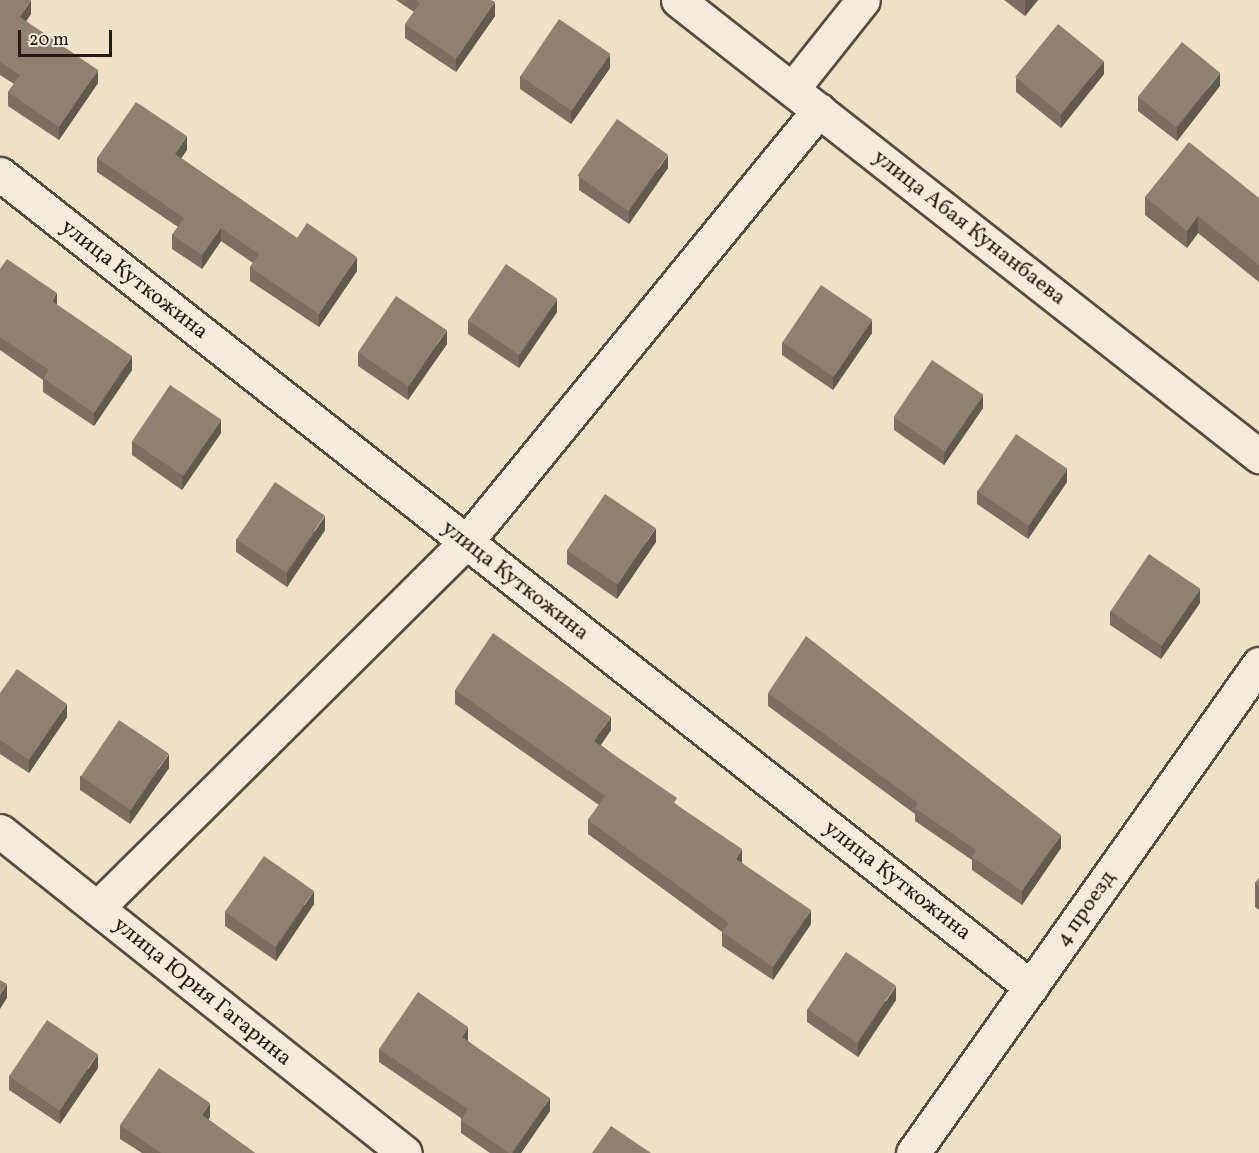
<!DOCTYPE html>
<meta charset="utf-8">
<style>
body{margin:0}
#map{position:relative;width:1259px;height:1153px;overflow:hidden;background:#efe0c8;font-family:Vollkorn,serif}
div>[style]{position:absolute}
.roads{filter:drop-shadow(2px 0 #574c3e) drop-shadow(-2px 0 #574c3e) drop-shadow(0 2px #574c3e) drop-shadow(0 -2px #574c3e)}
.minor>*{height:33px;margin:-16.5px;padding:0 16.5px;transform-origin:16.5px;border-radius:16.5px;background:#f5ebdb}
.wall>*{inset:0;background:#7a6f60}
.shaded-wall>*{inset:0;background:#635a4e}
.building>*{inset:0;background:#8e8170;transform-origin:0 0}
span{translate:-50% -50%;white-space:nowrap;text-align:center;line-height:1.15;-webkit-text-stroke:6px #f5ebdb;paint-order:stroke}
.street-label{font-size:22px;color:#241a10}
.scale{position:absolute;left:18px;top:30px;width:94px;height:27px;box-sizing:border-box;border:3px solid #241a10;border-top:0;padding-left:8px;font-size:18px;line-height:21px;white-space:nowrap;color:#241a10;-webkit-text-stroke:4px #f5ebdb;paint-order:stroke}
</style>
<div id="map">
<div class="roads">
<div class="minor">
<div style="left:678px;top:0;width:739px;rotate:38.13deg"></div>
<div style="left:793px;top:88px;width:112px;rotate:-51.5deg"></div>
<div style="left:0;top:174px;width:1313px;rotate:38.26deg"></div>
<div style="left:0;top:831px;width:517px;rotate:38.49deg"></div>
<div style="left:97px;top:908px;width:520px;rotate:-44.77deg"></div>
<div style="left:466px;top:542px;width:558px;rotate:-50.75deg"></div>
<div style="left:913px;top:1153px;width:599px;rotate:-54.72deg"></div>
</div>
</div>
<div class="wall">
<div style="clip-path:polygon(0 0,31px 14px,26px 21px,98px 83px,59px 140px,8px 106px,8px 92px,14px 84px,0 75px)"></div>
<div style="clip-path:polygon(396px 0,491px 0,495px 16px,456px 72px,405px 38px,405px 24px,414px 12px)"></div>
<div style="clip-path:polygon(1004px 0,1038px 0,1025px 16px)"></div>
<div style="clip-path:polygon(610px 68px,571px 124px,520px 89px,520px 76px)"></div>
<div style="clip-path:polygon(1104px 74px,1061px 128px,1016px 92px,1016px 78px)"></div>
<div style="clip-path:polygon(1220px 86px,1177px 141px,1138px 111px,1138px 97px)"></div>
<div style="clip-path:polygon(187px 150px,181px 158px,297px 238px,357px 271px,319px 327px,250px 281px,250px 267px,253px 263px,221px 241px,202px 269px,172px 249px,172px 235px,178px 227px,97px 172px,97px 158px)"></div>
<div style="clip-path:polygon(668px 168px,629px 224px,579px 190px,579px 176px)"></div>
<div style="clip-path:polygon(1145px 197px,1259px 198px,1259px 282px,1198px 233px,1187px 248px,1145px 215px)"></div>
<div style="clip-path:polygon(0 269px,57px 305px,132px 370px,94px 426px,43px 392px,43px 380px,0 350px)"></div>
<div style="clip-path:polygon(557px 312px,519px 368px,468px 334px,468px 320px)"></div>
<div style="clip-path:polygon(872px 333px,833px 390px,782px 355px,782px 342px)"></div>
<div style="clip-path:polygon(447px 344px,408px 400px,358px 366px,358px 352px)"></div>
<div style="clip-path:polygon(983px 408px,944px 465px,894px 430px,894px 417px)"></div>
<div style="clip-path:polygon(221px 433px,182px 490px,132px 455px,132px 441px)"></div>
<div style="clip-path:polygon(1067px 482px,1028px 539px,977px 504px,977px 491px)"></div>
<div style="clip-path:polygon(325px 530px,287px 587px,236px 552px,236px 539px)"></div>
<div style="clip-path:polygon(656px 542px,617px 599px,567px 564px,567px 550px)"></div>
<div style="clip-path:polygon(1200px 603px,1161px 659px,1110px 625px,1110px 611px)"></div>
<div style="clip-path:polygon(455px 690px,611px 730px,601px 745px,677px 805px,811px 924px,773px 980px,722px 946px,722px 932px,588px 834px,588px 820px,599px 805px,455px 704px)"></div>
<div style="clip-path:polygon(0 693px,67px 717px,29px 773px,0 754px)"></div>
<div style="clip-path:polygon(768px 693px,1061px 848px,1022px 905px,972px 870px,972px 860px,915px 821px,915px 814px,768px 706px)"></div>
<div style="clip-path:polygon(169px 768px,130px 824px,80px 790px,80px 776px)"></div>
<div style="clip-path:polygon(1259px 878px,1259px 910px,1255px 907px,1255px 883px)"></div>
<div style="clip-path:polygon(314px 904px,276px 961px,225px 926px,225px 912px)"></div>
<div style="clip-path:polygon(896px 1000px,858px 1057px,807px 1022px,807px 1009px)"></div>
<div style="clip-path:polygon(468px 1041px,550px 1111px,521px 1153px,490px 1153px,461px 1133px,461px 1118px,379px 1062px,379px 1049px)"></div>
<div style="clip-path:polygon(98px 1068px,60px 1124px,9px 1090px,9px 1076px)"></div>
<div style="clip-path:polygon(210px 1117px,208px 1119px,255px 1153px,142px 1153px,120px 1139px,120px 1125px)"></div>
</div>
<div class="shaded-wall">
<div style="clip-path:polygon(31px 0,31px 14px,20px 30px,20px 17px)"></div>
<div style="clip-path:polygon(1025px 0,1038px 0,1025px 16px)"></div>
<div style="clip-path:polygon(495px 2px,495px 16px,456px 72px,456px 59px)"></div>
<div style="clip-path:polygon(610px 54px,610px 68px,571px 124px,571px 110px)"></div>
<div style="clip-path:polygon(1104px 61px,1104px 74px,1061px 128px,1061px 114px)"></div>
<div style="clip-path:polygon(98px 70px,98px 83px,59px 140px,59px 127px)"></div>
<div style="clip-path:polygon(1220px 73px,1220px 86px,1177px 141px,1177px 128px)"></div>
<div style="clip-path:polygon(187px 136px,187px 150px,175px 167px,175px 154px)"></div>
<div style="clip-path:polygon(668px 155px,668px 168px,629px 224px,629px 211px)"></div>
<div style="clip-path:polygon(1198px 216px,1198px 233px,1187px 248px,1187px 231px)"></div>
<div style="clip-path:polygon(221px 228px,221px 241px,202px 269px,202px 255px)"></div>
<div style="clip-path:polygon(357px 257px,357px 271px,319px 327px,319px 314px)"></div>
<div style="clip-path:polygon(57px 293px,57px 307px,52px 301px)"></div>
<div style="clip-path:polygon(557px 299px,557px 312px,519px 368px,519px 355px)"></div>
<div style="clip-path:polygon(872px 320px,872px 333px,833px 390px,833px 377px)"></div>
<div style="clip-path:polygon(447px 330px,447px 344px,408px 400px,408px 387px)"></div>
<div style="clip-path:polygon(132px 356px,132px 370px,94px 426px,94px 413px)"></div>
<div style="clip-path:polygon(983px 395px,983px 408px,944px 465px,944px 452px)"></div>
<div style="clip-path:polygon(221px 420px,221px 433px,182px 490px,182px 476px)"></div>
<div style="clip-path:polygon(1067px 469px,1067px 482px,1028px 539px,1028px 525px)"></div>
<div style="clip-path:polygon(325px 516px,325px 530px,287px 587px,287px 573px)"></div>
<div style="clip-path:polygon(656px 528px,656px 542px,617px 599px,617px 585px)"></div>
<div style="clip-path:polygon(1200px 589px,1200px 603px,1161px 659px,1161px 646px)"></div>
<div style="clip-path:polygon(67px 704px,67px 717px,29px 773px,29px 760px)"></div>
<div style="clip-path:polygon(611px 717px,611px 730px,594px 754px,594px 741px)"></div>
<div style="clip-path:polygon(169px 754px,169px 768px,130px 824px,130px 811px)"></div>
<div style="clip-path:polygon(1061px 835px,1061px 848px,1022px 905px,1022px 891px)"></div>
<div style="clip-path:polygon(742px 849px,742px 863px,736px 859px)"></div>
<div style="clip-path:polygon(314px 891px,314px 904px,276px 961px,276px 948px)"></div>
<div style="clip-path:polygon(811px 910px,811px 924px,773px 980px,773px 967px)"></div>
<div style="clip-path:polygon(7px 984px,7px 998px,0 1009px,0 995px)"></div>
<div style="clip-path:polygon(896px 986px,896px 1000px,858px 1057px,858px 1043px)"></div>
<div style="clip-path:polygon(468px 1027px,468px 1041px,462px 1051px,462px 1037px)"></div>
<div style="clip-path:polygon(98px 1054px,98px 1068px,60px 1124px,60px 1111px)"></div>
<div style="clip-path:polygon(550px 1098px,550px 1111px,521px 1153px,512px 1153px)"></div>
<div style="clip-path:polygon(210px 1103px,210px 1117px,202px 1128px,202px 1115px)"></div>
</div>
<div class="building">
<div style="clip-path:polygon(0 0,31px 0,20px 17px,98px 70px,59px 127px,8px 92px,20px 75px,0 62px)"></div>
<div style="clip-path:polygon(416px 0,491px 0,495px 2px,456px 59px,405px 24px,420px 3px)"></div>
<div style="left:559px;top:19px;width:62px;height:69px;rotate:34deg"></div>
<div style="left:1058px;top:24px;width:59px;height:68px;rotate:39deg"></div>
<div style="left:1182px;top:42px;width:49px;height:70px;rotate:39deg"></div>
<div style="clip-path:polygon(136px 102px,187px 136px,175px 154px,297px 238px,307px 223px,357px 257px,319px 314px,250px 267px,259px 254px,221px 228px,202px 255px,172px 235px,184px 218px,97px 158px)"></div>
<div style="left:617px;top:119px;width:62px;height:69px;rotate:35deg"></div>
<div style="clip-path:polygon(1189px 142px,1259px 198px,1259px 265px,1198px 216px,1187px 231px,1145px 197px)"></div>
<div style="clip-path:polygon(7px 259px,57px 293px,52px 301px,132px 356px,94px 413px,43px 378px,49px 370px,0 337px,0 269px)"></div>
<div style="left:506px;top:264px;width:62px;height:68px;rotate:34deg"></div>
<div style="left:821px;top:285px;width:62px;height:69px;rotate:34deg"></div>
<div style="left:396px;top:296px;width:61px;height:68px;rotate:34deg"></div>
<div style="left:932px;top:360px;width:62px;height:69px;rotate:34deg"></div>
<div style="left:170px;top:385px;width:62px;height:68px;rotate:34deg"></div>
<div style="left:1016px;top:434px;width:62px;height:69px;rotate:34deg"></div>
<div style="left:275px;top:482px;width:60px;height:69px;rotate:34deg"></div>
<div style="left:605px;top:494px;width:61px;height:68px;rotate:34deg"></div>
<div style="left:1149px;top:554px;width:62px;height:69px;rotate:34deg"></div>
<div style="clip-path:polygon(493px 633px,611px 717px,594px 741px,677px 798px,674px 803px,742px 849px,736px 859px,811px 910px,773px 967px,722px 932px,729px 923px,588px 820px,605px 796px,455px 690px)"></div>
<div style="clip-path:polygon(806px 636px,1061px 835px,1022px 891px,972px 857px,976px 850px,915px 808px,918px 803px,768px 693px)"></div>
<div style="clip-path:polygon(17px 669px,67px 704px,29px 760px,0 740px,0 693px)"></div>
<div style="left:119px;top:720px;width:60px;height:68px;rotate:34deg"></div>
<div style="left:264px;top:856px;width:61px;height:68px;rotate:35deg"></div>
<div style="clip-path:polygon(1259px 878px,1259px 886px,1255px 883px)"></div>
<div style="left:846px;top:952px;width:60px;height:69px;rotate:34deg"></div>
<div style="clip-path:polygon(0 980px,7px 984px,0 995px)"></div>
<div style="clip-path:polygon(418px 992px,468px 1027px,462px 1037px,550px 1098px,512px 1153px,509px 1153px,461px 1120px,468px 1109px,379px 1049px)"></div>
<div style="left:47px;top:1020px;width:61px;height:68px;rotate:34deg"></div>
<div style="clip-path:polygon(159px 1068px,210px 1103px,202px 1115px,255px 1153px,161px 1153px,120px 1125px)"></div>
<div style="clip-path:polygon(611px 1126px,651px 1153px,592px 1153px)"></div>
</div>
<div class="street-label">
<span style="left:969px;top:228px;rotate:38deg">улица Абая Кунанбаева</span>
<span style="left:134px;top:280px;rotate:38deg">улица Куткожина</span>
<span style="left:515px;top:581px;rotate:38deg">улица Куткожина</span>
<span style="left:897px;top:881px;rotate:38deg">улица Куткожина</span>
<span style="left:1086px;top:909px;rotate:-55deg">4 проезд</span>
<span style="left:202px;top:992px;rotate:39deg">улица Юрия Гагарина</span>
</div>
<div class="scale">20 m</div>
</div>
